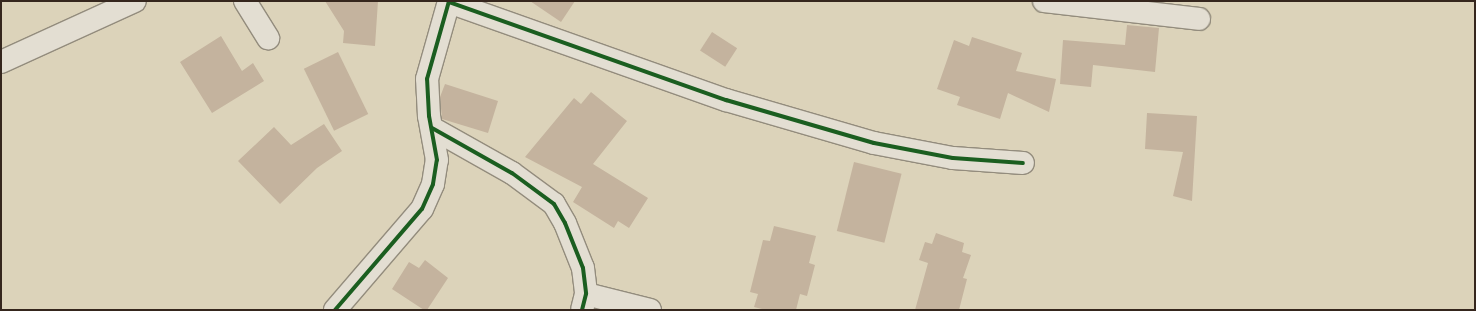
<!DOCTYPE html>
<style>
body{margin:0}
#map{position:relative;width:1476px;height:311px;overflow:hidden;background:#dcd3ba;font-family:Alegreya,serif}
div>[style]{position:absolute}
.building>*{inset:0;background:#c4b39e;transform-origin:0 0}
.roads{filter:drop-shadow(1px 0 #938c7d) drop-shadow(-1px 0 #938c7d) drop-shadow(0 1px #938c7d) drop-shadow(0 -1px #938c7d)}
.minor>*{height:22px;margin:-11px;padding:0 11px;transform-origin:11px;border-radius:11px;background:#e3ded2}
.cycleway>*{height:4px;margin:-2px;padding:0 2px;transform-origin:2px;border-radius:2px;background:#1b5e20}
span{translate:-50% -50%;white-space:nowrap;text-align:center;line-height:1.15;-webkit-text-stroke:3px #f2e7c8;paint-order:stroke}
.frame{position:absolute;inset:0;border:2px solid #35261d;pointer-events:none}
</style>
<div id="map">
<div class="building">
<div style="clip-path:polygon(325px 1px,378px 1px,375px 46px,343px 43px,344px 31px)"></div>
<div style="clip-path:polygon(530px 1px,575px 1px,561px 22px)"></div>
<div style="clip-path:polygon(1127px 25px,1159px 28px,1155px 72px,1093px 65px,1091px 87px,1060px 84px,1063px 40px,1125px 45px)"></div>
<div style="left:712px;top:32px;width:30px;height:22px;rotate:33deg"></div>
<div style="clip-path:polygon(221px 36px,242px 71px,253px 63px,264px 81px,212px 113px,180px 62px)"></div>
<div style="clip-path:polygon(972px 37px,1022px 53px,1016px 71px,1056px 79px,1049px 112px,1008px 93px,1000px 119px,957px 105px,960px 97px,937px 89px,954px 40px,969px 46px)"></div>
<div style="left:338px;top:52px;width:69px;height:38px;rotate:64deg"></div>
<div style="clip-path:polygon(445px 84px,498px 101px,488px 133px,442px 119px,440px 97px)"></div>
<div style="clip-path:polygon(591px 92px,627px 121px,593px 164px,648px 198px,629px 228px,618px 221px,614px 228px,573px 202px,582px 187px,525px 157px,574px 98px,581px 104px)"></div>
<div style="clip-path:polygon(1147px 113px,1197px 116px,1192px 201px,1173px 196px,1183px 152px,1145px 149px)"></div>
<div style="clip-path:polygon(324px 124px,342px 151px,317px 168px,280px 204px,238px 161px,274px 127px,291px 145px)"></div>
<div style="left:854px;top:162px;width:49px;height:71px;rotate:14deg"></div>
<div style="clip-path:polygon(774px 226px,816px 236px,809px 263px,815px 265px,807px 296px,800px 294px,796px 310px,766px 310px,754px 307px,758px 294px,750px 292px,763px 240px,770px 241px)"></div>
<div style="clip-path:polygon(936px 233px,964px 243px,962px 252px,971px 255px,963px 278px,967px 279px,959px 310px,915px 310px,928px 263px,919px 260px,925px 242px,932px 244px)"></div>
<div style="clip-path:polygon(425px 260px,448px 278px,427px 310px,424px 310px,392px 289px,409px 262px,419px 268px)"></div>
</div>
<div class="roads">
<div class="minor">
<div style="left:245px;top:1px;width:44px;rotate:58.1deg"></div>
<div style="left:1044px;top:1px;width:156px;rotate:6.6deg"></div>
<div style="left:449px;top:2px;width:294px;rotate:19.5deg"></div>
<div style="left:726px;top:100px;width:154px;rotate:16.2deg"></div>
<div style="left:874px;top:143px;width:80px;rotate:10.8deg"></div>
<div style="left:953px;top:158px;width:70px;rotate:4.1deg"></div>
<div style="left:1px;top:62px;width:147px;rotate:-24.5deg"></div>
<div style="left:432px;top:128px;width:92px;rotate:29.4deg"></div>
<div style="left:512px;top:173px;width:52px;rotate:36.4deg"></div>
<div style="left:554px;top:204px;width:22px;rotate:60deg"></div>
<div style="left:565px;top:223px;width:48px;rotate:68.2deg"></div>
<div style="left:583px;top:268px;width:26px;rotate:83deg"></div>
<div style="left:586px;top:294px;width:16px;rotate:104deg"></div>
<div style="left:586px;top:294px;width:66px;rotate:14deg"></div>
<div style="left:335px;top:310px;width:133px;rotate:-49.3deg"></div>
<div style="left:422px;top:209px;width:27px;rotate:-66deg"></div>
<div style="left:433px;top:184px;width:24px;rotate:-81deg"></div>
<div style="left:437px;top:160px;width:45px;rotate:-100.3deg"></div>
<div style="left:429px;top:116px;width:37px;rotate:-93deg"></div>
<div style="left:427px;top:79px;width:81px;rotate:-74.2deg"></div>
</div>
</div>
<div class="cycleway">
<div style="left:449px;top:2px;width:294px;rotate:19.5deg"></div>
<div style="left:726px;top:100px;width:154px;rotate:16.2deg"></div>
<div style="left:874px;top:143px;width:80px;rotate:10.8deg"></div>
<div style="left:953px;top:158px;width:70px;rotate:4.1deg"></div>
<div style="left:432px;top:128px;width:92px;rotate:29.4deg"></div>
<div style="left:512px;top:173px;width:52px;rotate:36.4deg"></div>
<div style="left:554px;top:204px;width:22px;rotate:60deg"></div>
<div style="left:565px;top:223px;width:48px;rotate:68.2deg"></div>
<div style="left:583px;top:268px;width:26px;rotate:83deg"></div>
<div style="left:586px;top:294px;width:16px;rotate:104deg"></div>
<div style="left:335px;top:310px;width:133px;rotate:-49.3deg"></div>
<div style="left:422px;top:209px;width:27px;rotate:-66deg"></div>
<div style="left:433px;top:184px;width:24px;rotate:-81deg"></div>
<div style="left:437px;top:160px;width:45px;rotate:-100.3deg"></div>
<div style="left:429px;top:116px;width:37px;rotate:-93deg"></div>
<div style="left:427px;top:79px;width:81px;rotate:-74.2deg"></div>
</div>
<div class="frame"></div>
</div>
